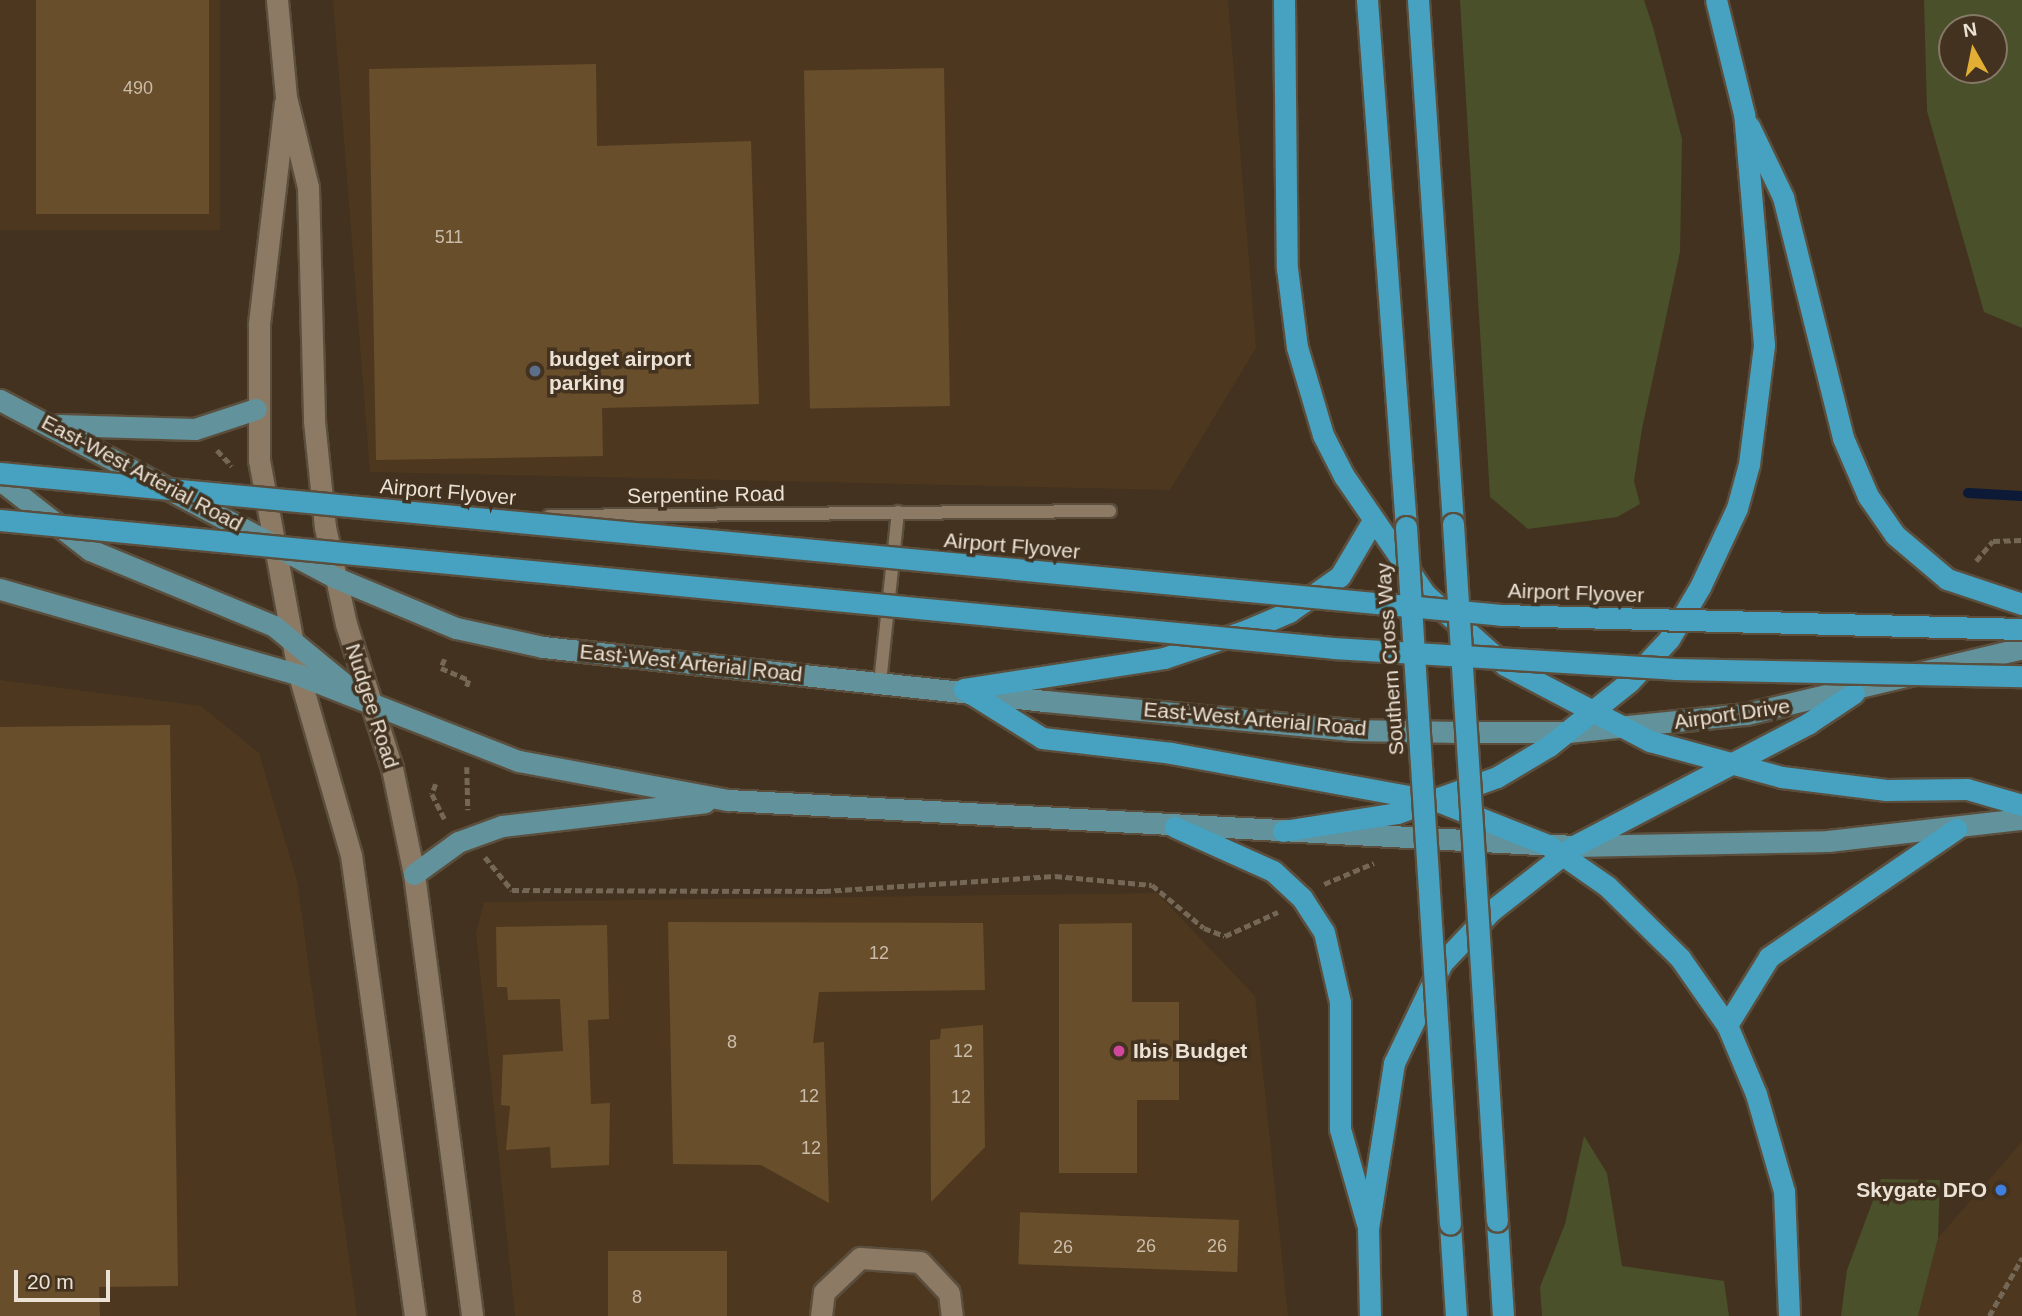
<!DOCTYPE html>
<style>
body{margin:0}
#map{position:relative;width:2022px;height:1316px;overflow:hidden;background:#42321f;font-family:Helvetica,sans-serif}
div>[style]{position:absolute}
.built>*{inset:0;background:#4d381f;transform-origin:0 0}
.green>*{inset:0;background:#4a5029}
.stream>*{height:10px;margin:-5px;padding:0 5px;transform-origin:5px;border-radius:5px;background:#0c1937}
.building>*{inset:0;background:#694e2b;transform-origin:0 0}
.path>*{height:4.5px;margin-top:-2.25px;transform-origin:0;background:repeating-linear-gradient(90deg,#756756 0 7px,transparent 0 10.5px)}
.roads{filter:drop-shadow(2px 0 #5b4e3d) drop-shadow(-2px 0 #5b4e3d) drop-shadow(0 2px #5b4e3d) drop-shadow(0 -2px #5b4e3d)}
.lane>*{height:12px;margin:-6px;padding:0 6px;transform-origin:6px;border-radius:6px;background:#8c7a64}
.street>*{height:21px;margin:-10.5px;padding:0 10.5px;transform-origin:10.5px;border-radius:10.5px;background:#8c7a64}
.secondary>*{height:21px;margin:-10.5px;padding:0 10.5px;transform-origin:10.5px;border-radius:10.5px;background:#8c7a64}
.primary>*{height:21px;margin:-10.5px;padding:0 10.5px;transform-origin:10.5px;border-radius:10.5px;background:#62929b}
.highway>*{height:21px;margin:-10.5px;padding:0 10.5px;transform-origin:10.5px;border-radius:10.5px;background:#46a2c0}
.bridges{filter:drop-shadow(2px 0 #5b4e3d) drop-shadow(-2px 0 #5b4e3d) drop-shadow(0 2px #5b4e3d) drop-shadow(0 -2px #5b4e3d)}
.highway-bridge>*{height:21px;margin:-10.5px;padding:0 10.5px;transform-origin:10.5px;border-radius:10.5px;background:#46a2c0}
.dots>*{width:19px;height:19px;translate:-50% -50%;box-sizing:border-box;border:4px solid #42321f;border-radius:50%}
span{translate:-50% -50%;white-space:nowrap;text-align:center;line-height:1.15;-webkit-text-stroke:7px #42321f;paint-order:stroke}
.number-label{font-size:18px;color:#cabcaa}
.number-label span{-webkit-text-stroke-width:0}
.poi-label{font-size:21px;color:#ebe1d5;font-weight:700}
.left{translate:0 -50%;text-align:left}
.right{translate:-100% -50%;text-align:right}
.street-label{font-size:21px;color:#ebe1d5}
.north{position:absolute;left:1938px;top:14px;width:70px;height:70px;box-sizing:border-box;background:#42321f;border:2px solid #867868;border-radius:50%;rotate:351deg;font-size:19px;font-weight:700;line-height:28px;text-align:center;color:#ebe1d5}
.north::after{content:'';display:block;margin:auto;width:24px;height:32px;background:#e2ae34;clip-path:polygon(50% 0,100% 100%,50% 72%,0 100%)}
.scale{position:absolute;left:14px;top:1270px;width:96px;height:32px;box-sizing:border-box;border:4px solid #ebe1d5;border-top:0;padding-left:9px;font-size:21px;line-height:24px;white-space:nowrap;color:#ebe1d5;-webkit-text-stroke:5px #42321f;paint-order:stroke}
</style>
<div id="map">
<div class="built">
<div style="left:0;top:0;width:220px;height:230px"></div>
<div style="clip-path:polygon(333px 0,1228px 0,1256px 348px,1170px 490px,370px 472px)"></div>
<div style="clip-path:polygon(0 680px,201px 706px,259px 753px,297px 881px,357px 1316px,0 1316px)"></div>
<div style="clip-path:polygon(1157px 893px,1255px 996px,1288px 1316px,515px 1316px,476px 933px,484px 902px)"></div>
<div style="clip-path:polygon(2022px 1142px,2022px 1316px,1918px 1316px,1938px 1238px)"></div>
</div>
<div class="green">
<div style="clip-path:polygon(1460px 0,1644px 0,1653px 27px,1682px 139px,1680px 252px,1642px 429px,1634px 481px,1640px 504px,1617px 517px,1528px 529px,1490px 497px)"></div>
<div style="clip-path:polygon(evenodd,1924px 0,2022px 0,2022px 328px,1984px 312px,1927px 111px,1924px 0,1952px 28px,1994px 28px,1994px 70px,1952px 70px,1952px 28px)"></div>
<div style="clip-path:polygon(1584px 1136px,1607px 1173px,1622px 1266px,1724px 1281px,1729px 1316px,1542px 1316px,1540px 1287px,1565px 1224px)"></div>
<div style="clip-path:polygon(1881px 1179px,1940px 1180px,1938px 1238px,1918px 1316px,1841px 1316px,1847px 1270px)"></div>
</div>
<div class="stream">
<div style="left:1968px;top:493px;width:54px;rotate:3.2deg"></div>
</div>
<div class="building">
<div style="left:36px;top:0;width:173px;height:214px"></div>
<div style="clip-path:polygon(596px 64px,597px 146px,751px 141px,759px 404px,602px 408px,603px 456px,376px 460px,369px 69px)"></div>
<div style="left:944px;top:68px;width:338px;height:140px;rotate:89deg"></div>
<div style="clip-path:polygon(170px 725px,178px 1286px,99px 1287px,100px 1316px,0 1316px,0 727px)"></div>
<div style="clip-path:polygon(668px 922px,983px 923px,985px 990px,819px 992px,813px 1043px,824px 1042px,829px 1203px,761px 1165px,673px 1164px)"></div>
<div style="clip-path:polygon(1132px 923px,1132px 1002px,1179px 1002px,1179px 1100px,1137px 1100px,1137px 1173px,1059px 1173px,1059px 924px)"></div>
<div style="clip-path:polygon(607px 925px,609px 1019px,588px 1020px,591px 1104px,610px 1103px,609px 1165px,551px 1168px,550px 1147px,506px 1150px,510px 1106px,501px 1105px,503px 1055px,563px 1051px,560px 999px,508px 1000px,507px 987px,497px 987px,496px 927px)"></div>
<div style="clip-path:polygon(983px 1025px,985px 1147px,931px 1202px,930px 1040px,940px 1039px,941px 1029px)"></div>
<div style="left:1239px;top:1220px;width:52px;height:219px;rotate:92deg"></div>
<div style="left:608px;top:1251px;width:119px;height:65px"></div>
</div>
<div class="path">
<div style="left:217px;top:450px;width:22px;rotate:47deg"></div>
<div style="left:1976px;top:561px;width:26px;rotate:-50deg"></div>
<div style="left:1993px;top:541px;width:29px;rotate:-2deg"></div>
<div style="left:445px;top:659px;width:10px;rotate:114deg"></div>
<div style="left:441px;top:668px;width:30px;rotate:23deg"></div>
<div style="left:469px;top:680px;width:9px;rotate:108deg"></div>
<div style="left:467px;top:767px;width:43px;rotate:88.7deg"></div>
<div style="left:436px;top:784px;width:11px;rotate:112deg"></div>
<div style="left:432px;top:794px;width:28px;rotate:63deg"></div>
<div style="left:485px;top:857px;width:43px;rotate:50.7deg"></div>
<div style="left:512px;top:890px;width:312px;rotate:0.2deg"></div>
<div style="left:824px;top:891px;width:231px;rotate:-3.7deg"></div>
<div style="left:1055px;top:876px;width:97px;rotate:5.3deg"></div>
<div style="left:1152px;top:885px;width:67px;rotate:39.6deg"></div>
<div style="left:1204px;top:928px;width:22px;rotate:21deg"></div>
<div style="left:1225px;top:936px;width:58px;rotate:-24.4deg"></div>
<div style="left:1324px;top:884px;width:54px;rotate:-22.8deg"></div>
<div style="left:1989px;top:1316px;width:67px;rotate:-60.4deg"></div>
</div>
<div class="roads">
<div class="lane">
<div style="left:549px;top:516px;width:561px;rotate:-0.51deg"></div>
<div style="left:880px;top:683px;width:172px;rotate:-84deg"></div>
</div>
<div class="street">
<div style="left:821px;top:1316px;width:24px;rotate:-83deg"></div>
<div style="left:824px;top:1292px;width:50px;rotate:-43.4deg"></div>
<div style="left:860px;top:1258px;width:60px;rotate:3.8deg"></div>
<div style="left:920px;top:1262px;width:42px;rotate:46.9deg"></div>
<div style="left:949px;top:1293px;width:23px;rotate:83deg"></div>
</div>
<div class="secondary">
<div style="left:277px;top:0;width:97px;rotate:84.7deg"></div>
<div style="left:286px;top:97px;width:93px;rotate:76.3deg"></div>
<div style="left:308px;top:187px;width:234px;rotate:88.5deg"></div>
<div style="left:314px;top:421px;width:107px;rotate:84.1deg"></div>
<div style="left:325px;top:527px;width:99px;rotate:77.8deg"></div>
<div style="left:346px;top:624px;width:151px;rotate:72.3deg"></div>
<div style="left:392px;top:768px;width:108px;rotate:78.3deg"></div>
<div style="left:414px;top:874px;width:446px;rotate:82.5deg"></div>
<div style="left:285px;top:102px;width:225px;rotate:96.7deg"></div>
<div style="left:259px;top:325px;width:135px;rotate:90deg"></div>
<div style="left:259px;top:460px;width:219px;rotate:79.5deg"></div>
<div style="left:299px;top:675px;width:187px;rotate:73.9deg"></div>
<div style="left:351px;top:855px;width:465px;rotate:82.1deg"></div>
</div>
<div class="primary">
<div style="left:0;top:400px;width:378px;rotate:27.9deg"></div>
<div style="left:334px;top:577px;width:132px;rotate:22.7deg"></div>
<div style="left:456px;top:628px;width:89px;rotate:12.3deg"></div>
<div style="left:543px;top:647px;width:505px;rotate:6.14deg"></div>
<div style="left:1045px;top:701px;width:306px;rotate:5.4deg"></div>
<div style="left:1350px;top:730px;width:109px;rotate:1.1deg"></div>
<div style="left:1459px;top:732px;width:109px"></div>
<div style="left:1568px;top:732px;width:179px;rotate:-5.8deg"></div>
<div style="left:1746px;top:714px;width:284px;rotate:-13.4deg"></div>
<div style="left:59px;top:425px;width:136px;rotate:1.7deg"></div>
<div style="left:195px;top:429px;width:64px;rotate:-18.2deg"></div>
<div style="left:0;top:480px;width:114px;rotate:37.9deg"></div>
<div style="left:90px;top:550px;width:199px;rotate:22.4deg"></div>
<div style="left:274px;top:626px;width:104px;rotate:39.5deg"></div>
<div style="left:0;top:589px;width:311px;rotate:16deg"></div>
<div style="left:299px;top:675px;width:236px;rotate:21.4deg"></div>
<div style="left:519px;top:761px;width:213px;rotate:10.6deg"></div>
<div style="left:728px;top:800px;width:847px;rotate:3.11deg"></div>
<div style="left:1574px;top:846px;width:254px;rotate:-1.1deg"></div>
<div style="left:1828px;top:841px;width:195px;rotate:-6.5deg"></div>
<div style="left:414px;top:874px;width:54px;rotate:-36deg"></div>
<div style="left:458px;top:842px;width:47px;rotate:-20deg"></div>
<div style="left:502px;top:826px;width:204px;rotate:-6.7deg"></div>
</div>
<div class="highway">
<div style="left:1284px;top:0;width:268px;rotate:89.4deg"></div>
<div style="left:1287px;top:268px;width:80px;rotate:82.8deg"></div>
<div style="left:1297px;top:347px;width:92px;rotate:73.5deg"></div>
<div style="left:1323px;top:435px;width:46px;rotate:62.9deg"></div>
<div style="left:1344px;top:476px;width:143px;rotate:55.5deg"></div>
<div style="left:1425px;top:594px;width:107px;rotate:41.6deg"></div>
<div style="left:1505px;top:665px;width:164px;rotate:27.7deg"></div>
<div style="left:1650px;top:741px;width:137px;rotate:15.3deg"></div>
<div style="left:1782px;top:777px;width:105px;rotate:7.1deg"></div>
<div style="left:1886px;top:790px;width:81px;rotate:-0.7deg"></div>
<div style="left:1967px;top:789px;width:57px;rotate:16.2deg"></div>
<div style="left:1367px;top:0;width:528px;rotate:85.77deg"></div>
<div style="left:1418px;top:0;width:525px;rotate:86.18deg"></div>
<div style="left:1749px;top:126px;width:79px;rotate:64.4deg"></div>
<div style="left:1783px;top:197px;width:248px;rotate:76deg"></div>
<div style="left:1843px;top:438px;width:63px;rotate:66.7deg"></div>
<div style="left:1868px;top:496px;width:47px;rotate:55.3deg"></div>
<div style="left:1895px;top:535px;width:68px;rotate:40.2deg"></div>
<div style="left:1947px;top:579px;width:79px;rotate:18.4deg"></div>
<div style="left:964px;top:689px;width:92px;rotate:32.1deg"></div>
<div style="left:1042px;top:738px;width:130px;rotate:6.6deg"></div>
<div style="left:1171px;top:753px;width:273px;rotate:10.3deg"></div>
<div style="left:1440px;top:802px;width:116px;rotate:21.7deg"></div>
<div style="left:1548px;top:845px;width:72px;rotate:34.8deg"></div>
<div style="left:1607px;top:886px;width:103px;rotate:44.6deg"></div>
<div style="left:1680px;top:958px;width:82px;rotate:55deg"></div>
<div style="left:1727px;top:1025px;width:75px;rotate:67.2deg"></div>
<div style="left:1756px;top:1094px;width:101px;rotate:73.9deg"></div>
<div style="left:1784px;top:1191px;width:125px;rotate:87.7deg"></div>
<div style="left:964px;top:689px;width:202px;rotate:-8.8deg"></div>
<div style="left:1164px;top:658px;width:88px;rotate:-18.6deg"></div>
<div style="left:1247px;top:630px;width:46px;rotate:-23.2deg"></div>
<div style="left:1289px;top:612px;width:62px;rotate:-35.2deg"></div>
<div style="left:1340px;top:576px;width:63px;rotate:-59.3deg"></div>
<div style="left:1175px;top:827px;width:107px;rotate:24.2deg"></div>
<div style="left:1273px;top:871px;width:40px;rotate:43deg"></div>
<div style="left:1302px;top:898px;width:40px;rotate:57.1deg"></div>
<div style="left:1324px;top:932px;width:72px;rotate:77.1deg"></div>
<div style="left:1340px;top:1002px;width:127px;rotate:90deg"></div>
<div style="left:1340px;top:1129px;width:99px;rotate:74.1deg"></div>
<div style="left:1283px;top:831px;width:115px;rotate:-9deg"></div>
<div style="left:1397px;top:813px;width:106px;rotate:-19.8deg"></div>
<div style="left:1497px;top:777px;width:61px;rotate:-30.8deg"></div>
<div style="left:1549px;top:746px;width:102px;rotate:-38.7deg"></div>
<div style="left:1629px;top:682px;width:59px;rotate:-47.1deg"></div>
<div style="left:1669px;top:639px;width:61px;rotate:-59.2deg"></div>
<div style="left:1700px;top:587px;width:87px;rotate:-64.9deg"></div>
<div style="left:1737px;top:508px;width:46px;rotate:-74.7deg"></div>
<div style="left:1749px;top:464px;width:120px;rotate:-82.8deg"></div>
<div style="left:1764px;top:345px;width:232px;rotate:-94.9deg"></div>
<div style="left:1744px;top:114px;width:117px;rotate:-103.8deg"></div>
<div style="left:1727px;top:1025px;width:80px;rotate:-58.3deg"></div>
<div style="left:1769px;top:957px;width:227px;rotate:-34.4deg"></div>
<div style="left:1497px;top:1221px;width:95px;rotate:86.4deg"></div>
<div style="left:1450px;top:1224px;width:92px;rotate:86.3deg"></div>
<div style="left:1370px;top:1316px;width:87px;rotate:-91.3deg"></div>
<div style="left:1368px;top:1229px;width:168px;rotate:-81.1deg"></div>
<div style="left:1394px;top:1063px;width:111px;rotate:-64.4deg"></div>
<div style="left:1442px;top:963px;width:71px;rotate:-46.7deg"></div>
<div style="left:1491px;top:911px;width:105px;rotate:-38.1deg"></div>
<div style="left:1574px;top:846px;width:265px;rotate:-27.6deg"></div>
<div style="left:1809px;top:723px;width:54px;rotate:-33.7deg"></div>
</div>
</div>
<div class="bridges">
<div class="highway-bridge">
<div style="left:0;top:473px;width:1508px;rotate:5.4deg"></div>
<div style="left:1501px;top:615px;width:521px;rotate:1.54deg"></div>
<div style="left:0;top:520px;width:1339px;rotate:5.48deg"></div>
<div style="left:1333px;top:648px;width:342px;rotate:3.5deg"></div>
<div style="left:1674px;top:669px;width:348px;rotate:1.2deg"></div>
<div style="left:1453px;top:524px;width:698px;rotate:86.39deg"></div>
<div style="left:1406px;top:527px;width:698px;rotate:86.39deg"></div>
</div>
</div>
<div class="dots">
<div style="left:535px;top:371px;background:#5c6f8a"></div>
<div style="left:1119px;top:1051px;background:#d1479c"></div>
<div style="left:2001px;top:1190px;background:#3f7fe0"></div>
</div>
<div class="number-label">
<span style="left:138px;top:88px">490</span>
<span style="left:449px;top:237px">511</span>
<span style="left:879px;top:953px">12</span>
<span style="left:732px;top:1042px">8</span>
<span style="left:963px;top:1051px">12</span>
<span style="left:809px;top:1096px">12</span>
<span style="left:961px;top:1097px">12</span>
<span style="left:811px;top:1148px">12</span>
<span style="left:1146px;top:1246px">26</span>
<span style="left:1217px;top:1246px">26</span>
<span style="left:1063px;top:1247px">26</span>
<span style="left:637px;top:1297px">8</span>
</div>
<div class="poi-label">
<span class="left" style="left:549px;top:371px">budget airport<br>parking</span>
<span class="left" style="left:1133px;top:1051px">Ibis Budget</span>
<span class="right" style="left:1987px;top:1190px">Skygate DFO</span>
</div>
<div class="street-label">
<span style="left:142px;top:473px;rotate:28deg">East-West Arterial Road</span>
<span style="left:448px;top:492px;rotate:5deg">Airport Flyover</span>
<span style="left:706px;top:495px;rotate:-1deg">Serpentine Road</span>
<span style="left:1012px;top:546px;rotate:5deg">Airport Flyover</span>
<span style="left:1576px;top:593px;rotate:2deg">Airport Flyover</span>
<span style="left:1390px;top:659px;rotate:-94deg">Southern Cross Way</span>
<span style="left:691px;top:663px;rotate:6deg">East-West Arterial Road</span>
<span style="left:372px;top:706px;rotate:72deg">Nudgee Road</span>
<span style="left:1732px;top:714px;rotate:-8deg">Airport Drive</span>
<span style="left:1255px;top:719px;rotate:5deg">East-West Arterial Road</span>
</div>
<div class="north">N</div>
<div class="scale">20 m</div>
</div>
